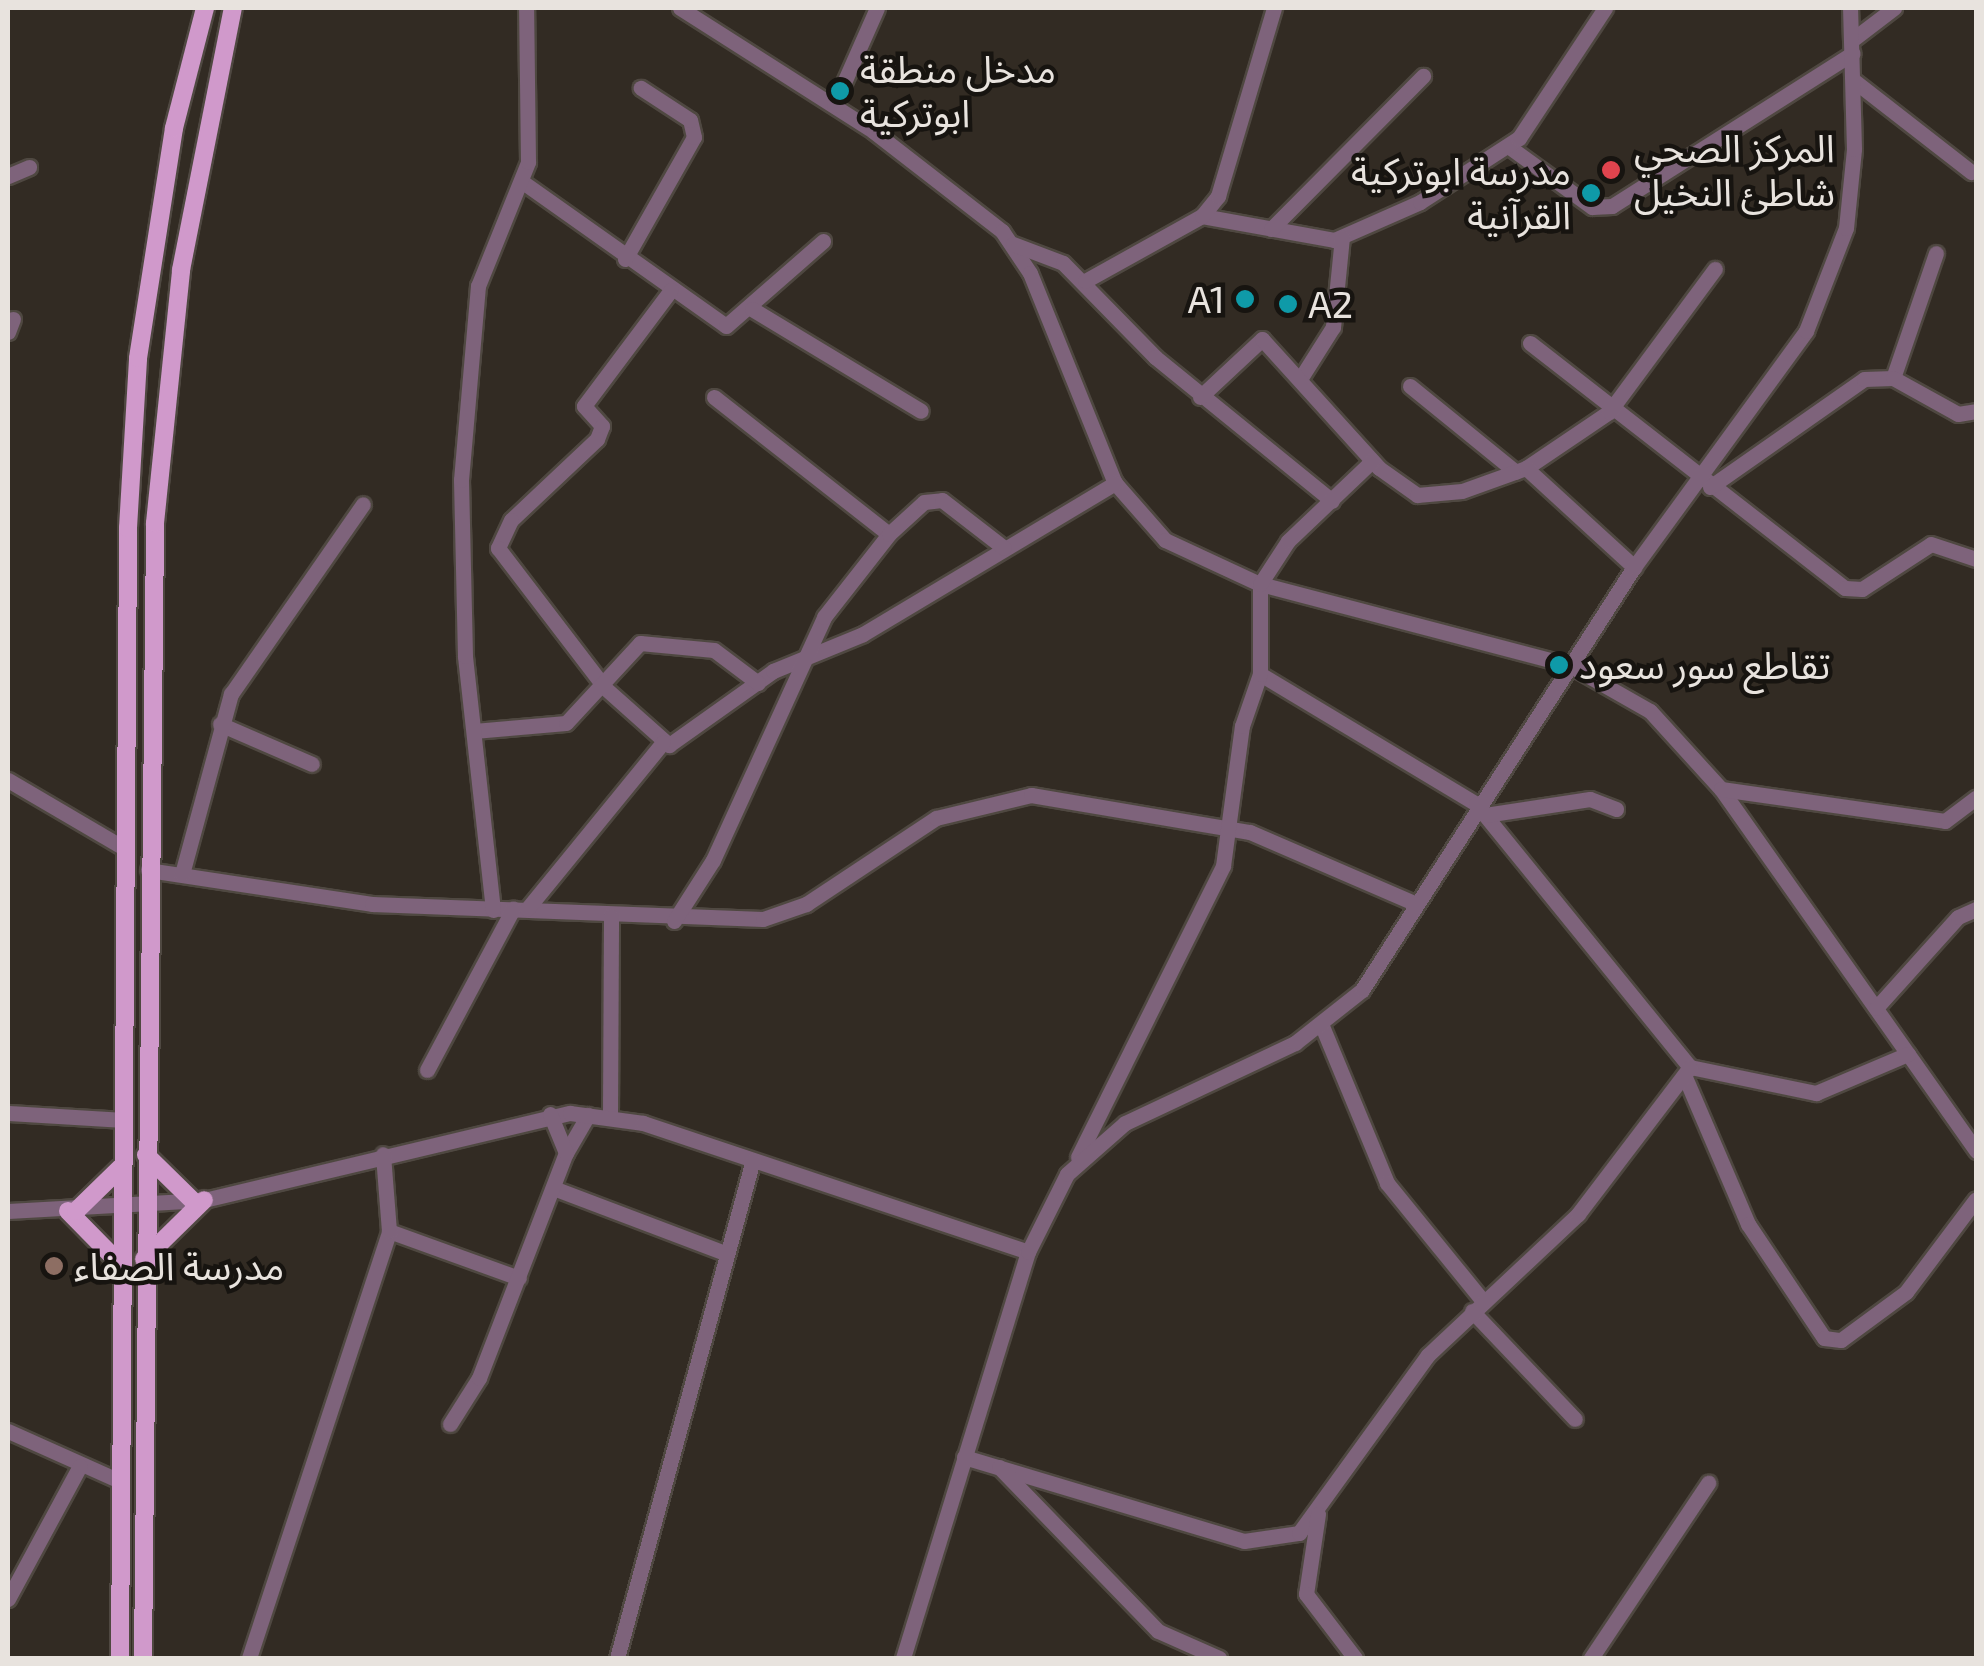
<!DOCTYPE html>
<meta charset="utf-8">
<style>
body{margin:0}
#map{position:relative;width:1984px;height:1666px;overflow:hidden;background:#322b23;font-family:"Exo 2","Noto Sans Arabic",sans-serif}
div>[style]{position:absolute}
.roads{filter:drop-shadow(2px 0 #4f4841) drop-shadow(-2px 0 #4f4841) drop-shadow(0 2px #4f4841) drop-shadow(0 -2px #4f4841)}
.minor>*{height:15px;margin:-7.5px;padding:0 7.5px;transform-origin:7.5px;border-radius:7.5px;background:#7e637b}
.major>*{height:18px;margin:-9px;padding:0 9px;transform-origin:9px;border-radius:9px;background:#d099cb}
.dots>*{width:28px;height:28px;translate:-50% -50%;box-sizing:border-box;border:5px solid #171410;border-radius:50%}
span{translate:-50% -50%;white-space:nowrap;text-align:center;line-height:1.15;-webkit-text-stroke:9px #171410;paint-order:stroke}
.poi-label{font-size:38px;color:#e8e3de}
.left{translate:0 -50%;text-align:left}
.right{translate:-100% -50%;text-align:right}
.frame{position:absolute;inset:0;border:10px solid #e8e3de;pointer-events:none}
</style>
<div id="map">
<div class="roads">
<div class="minor">
<div style="left:680px;top:8px;width:229px;rotate:32.5deg"></div>
<div style="left:873px;top:131px;width:163px;rotate:37.8deg"></div>
<div style="left:1002px;top:231px;width:50px;rotate:56.3deg"></div>
<div style="left:1030px;top:273px;width:227px;rotate:68deg"></div>
<div style="left:1115px;top:483px;width:76px;rotate:48.7deg"></div>
<div style="left:1165px;top:540px;width:105px;rotate:24.9deg"></div>
<div style="left:1260px;top:584px;width:319px;rotate:14.7deg"></div>
<div style="left:1569px;top:665px;width:93px;rotate:29.6deg"></div>
<div style="left:1650px;top:711px;width:105px;rotate:47.7deg"></div>
<div style="left:1721px;top:789px;width:443px;rotate:54.8deg"></div>
<div style="left:1852px;top:40px;width:53px;rotate:-37.3deg"></div>
<div style="left:1853px;top:80px;width:150px;rotate:37.9deg"></div>
<div style="left:834px;top:105px;width:106px;rotate:-66.1deg"></div>
<div style="left:1508px;top:146px;width:104px;rotate:36deg"></div>
<div style="left:1592px;top:207px;width:20px;rotate:-3deg"></div>
<div style="left:1612px;top:206px;width:285px;rotate:-32.4deg"></div>
<div style="left:8px;top:176px;width:23px;rotate:-23deg"></div>
<div style="left:524px;top:183px;width:247px;rotate:35.3deg"></div>
<div style="left:726px;top:326px;width:129px;rotate:-41.2deg"></div>
<div style="left:1202px;top:216px;width:134px;rotate:10.3deg"></div>
<div style="left:1334px;top:240px;width:94px;rotate:-23.8deg"></div>
<div style="left:1420px;top:202px;width:118px;rotate:-32.9deg"></div>
<div style="left:1519px;top:138px;width:156px;rotate:-56.5deg"></div>
<div style="left:1271px;top:229px;width:216px;rotate:-45.2deg"></div>
<div style="left:1013px;top:244px;width:53px;rotate:20.8deg"></div>
<div style="left:1063px;top:263px;width:132px;rotate:45.6deg"></div>
<div style="left:1155px;top:357px;width:228px;rotate:39.1deg"></div>
<div style="left:625px;top:259px;width:140px;rotate:-60.5deg"></div>
<div style="left:694px;top:137px;width:17px;rotate:-103deg"></div>
<div style="left:690px;top:120px;width:59px;rotate:-146.9deg"></div>
<div style="left:1085px;top:281px;width:134px;rotate:-29.1deg"></div>
<div style="left:1202px;top:216px;width:26px;rotate:-51deg"></div>
<div style="left:1218px;top:196px;width:196px;rotate:-73.4deg"></div>
<div style="left:671px;top:290px;width:145px;rotate:126.9deg"></div>
<div style="left:584px;top:406px;width:27px;rotate:48deg"></div>
<div style="left:602px;top:426px;width:14px;rotate:111deg"></div>
<div style="left:597px;top:439px;width:118px;rotate:136.7deg"></div>
<div style="left:511px;top:520px;width:31px;rotate:115deg"></div>
<div style="left:498px;top:548px;width:176px;rotate:52.6deg"></div>
<div style="left:605px;top:688px;width:86px;rotate:41.7deg"></div>
<div style="left:669px;top:745px;width:128px;rotate:-35.4deg"></div>
<div style="left:773px;top:671px;width:97px;rotate:-22.3deg"></div>
<div style="left:863px;top:634px;width:294px;rotate:-30.9deg"></div>
<div style="left:752px;top:309px;width:197px;rotate:31.1deg"></div>
<div style="left:8px;top:332px;width:14px;rotate:-69deg"></div>
<div style="left:1530px;top:343px;width:399px;rotate:37.9deg"></div>
<div style="left:1845px;top:588px;width:17px;rotate:3deg"></div>
<div style="left:1862px;top:589px;width:82px;rotate:-33.1deg"></div>
<div style="left:1931px;top:544px;width:47px;rotate:18.4deg"></div>
<div style="left:1302px;top:376px;width:58px;rotate:-57.7deg"></div>
<div style="left:1333px;top:327px;width:90px;rotate:-84.3deg"></div>
<div style="left:1893px;top:378px;width:132px;rotate:-71deg"></div>
<div style="left:1410px;top:386px;width:136px;rotate:39.1deg"></div>
<div style="left:714px;top:397px;width:222px;rotate:38.1deg"></div>
<div style="left:1200px;top:397px;width:85px;rotate:-43.1deg"></div>
<div style="left:1262px;top:339px;width:174px;rotate:47.8deg"></div>
<div style="left:1379px;top:468px;width:47px;rotate:35.4deg"></div>
<div style="left:1417px;top:495px;width:45px;rotate:-5.1deg"></div>
<div style="left:1462px;top:491px;width:68px;rotate:-19.8deg"></div>
<div style="left:1526px;top:468px;width:100px;rotate:-34deg"></div>
<div style="left:1609px;top:412px;width:178px;rotate:-53.5deg"></div>
<div style="left:1526px;top:468px;width:147px;rotate:42.5deg"></div>
<div style="left:1710px;top:487px;width:188px;rotate:-35deg"></div>
<div style="left:1864px;top:379px;width:29px;rotate:-2deg"></div>
<div style="left:1893px;top:378px;width:74px;rotate:29deg"></div>
<div style="left:1958px;top:414px;width:18px;rotate:-9deg"></div>
<div style="left:1260px;top:674px;width:252px;rotate:31deg"></div>
<div style="left:1476px;top:804px;width:339px;rotate:50.9deg"></div>
<div style="left:1690px;top:1067px;width:129px;rotate:11.7deg"></div>
<div style="left:1816px;top:1093px;width:100px;rotate:-23deg"></div>
<div style="left:220px;top:724px;width:100px;rotate:23.5deg"></div>
<div style="left:474px;top:731px;width:92px;rotate:-5deg"></div>
<div style="left:566px;top:723px;width:109px;rotate:-47.2deg"></div>
<div style="left:640px;top:643px;width:74px;rotate:5.4deg"></div>
<div style="left:714px;top:650px;width:55px;rotate:36.9deg"></div>
<div style="left:8px;top:780px;width:134px;rotate:30.4deg"></div>
<div style="left:1721px;top:789px;width:226px;rotate:8.1deg"></div>
<div style="left:1945px;top:821px;width:39px;rotate:-37deg"></div>
<div style="left:1485px;top:815px;width:106px;rotate:-8.7deg"></div>
<div style="left:1590px;top:799px;width:28px;rotate:21deg"></div>
<div style="left:148px;top:870px;width:227px;rotate:8.6deg"></div>
<div style="left:372px;top:904px;width:391px;rotate:2.2deg"></div>
<div style="left:763px;top:919px;width:46px;rotate:-19.2deg"></div>
<div style="left:806px;top:904px;width:156px;rotate:-33.5deg"></div>
<div style="left:936px;top:818px;width:98px;rotate:-13.6deg"></div>
<div style="left:1031px;top:795px;width:222px;rotate:9.6deg"></div>
<div style="left:1250px;top:832px;width:181px;rotate:23.4deg"></div>
<div style="left:182px;top:874px;width:187px;rotate:-74.8deg"></div>
<div style="left:231px;top:694px;width:231px;rotate:-55.2deg"></div>
<div style="left:527px;top:909px;width:215px;rotate:-50.8deg"></div>
<div style="left:493px;top:910px;width:256px;rotate:-96.3deg"></div>
<div style="left:465px;top:656px;width:176px;rotate:-91.3deg"></div>
<div style="left:461px;top:480px;width:195px;rotate:-85deg"></div>
<div style="left:478px;top:286px;width:134px;rotate:-68deg"></div>
<div style="left:528px;top:162px;width:154px;rotate:-90.7deg"></div>
<div style="left:674px;top:921px;width:72px;rotate:-57.4deg"></div>
<div style="left:713px;top:860px;width:267px;rotate:-65.4deg"></div>
<div style="left:824px;top:617px;width:105px;rotate:-51.9deg"></div>
<div style="left:889px;top:534px;width:47px;rotate:-42.4deg"></div>
<div style="left:924px;top:502px;width:18px;rotate:-6deg"></div>
<div style="left:942px;top:500px;width:78px;rotate:37.7deg"></div>
<div style="left:1876px;top:1008px;width:122px;rotate:-48deg"></div>
<div style="left:1958px;top:917px;width:20px;rotate:-24deg"></div>
<div style="left:1322px;top:1026px;width:170px;rotate:67.5deg"></div>
<div style="left:1387px;top:1183px;width:152px;rotate:50.9deg"></div>
<div style="left:427px;top:1070px;width:183px;rotate:-61.9deg"></div>
<div style="left:1685px;top:1077px;width:160px;rotate:66.8deg"></div>
<div style="left:1748px;top:1224px;width:137px;rotate:56.3deg"></div>
<div style="left:1824px;top:1338px;width:17px;rotate:7deg"></div>
<div style="left:1841px;top:1340px;width:81px;rotate:-36.4deg"></div>
<div style="left:1906px;top:1292px;width:116px;rotate:-53deg"></div>
<div style="left:8px;top:1113px;width:113px;rotate:3.5deg"></div>
<div style="left:610px;top:1116px;width:200px;rotate:-89.7deg"></div>
<div style="left:566px;top:1153px;width:44px;rotate:-59.9deg"></div>
<div style="left:1078px;top:1157px;width:325px;rotate:-63.5deg"></div>
<div style="left:1223px;top:866px;width:141px;rotate:-82.3deg"></div>
<div style="left:1242px;top:726px;width:55px;rotate:-70.9deg"></div>
<div style="left:1260px;top:674px;width:90px;rotate:-90deg"></div>
<div style="left:1260px;top:584px;width:51px;rotate:-56.9deg"></div>
<div style="left:1288px;top:541px;width:116px;rotate:-43.6deg"></div>
<div style="left:553px;top:1188px;width:184px;rotate:20.7deg"></div>
<div style="left:8px;top:1211px;width:196px;rotate:-3.2deg"></div>
<div style="left:204px;top:1200px;width:376px;rotate:-13.4deg"></div>
<div style="left:570px;top:1113px;width:74px;rotate:7.8deg"></div>
<div style="left:643px;top:1123px;width:406px;rotate:18.5deg"></div>
<div style="left:389px;top:1231px;width:138px;rotate:19.9deg"></div>
<div style="left:1472px;top:1311px;width:149px;rotate:46.4deg"></div>
<div style="left:450px;top:1424px;width:54px;rotate:-57.8deg"></div>
<div style="left:479px;top:1378px;width:241px;rotate:-68.9deg"></div>
<div style="left:566px;top:1153px;width:42px;rotate:-112.3deg"></div>
<div style="left:8px;top:1431px;width:123px;rotate:24.1deg"></div>
<div style="left:964px;top:1457px;width:292px;rotate:16.7deg"></div>
<div style="left:1244px;top:1541px;width:56px;rotate:-8.3deg"></div>
<div style="left:1299px;top:1533px;width:220px;rotate:-54.1deg"></div>
<div style="left:1428px;top:1355px;width:206px;rotate:-43.2deg"></div>
<div style="left:1578px;top:1214px;width:185px;rotate:-52.7deg"></div>
<div style="left:999px;top:1467px;width:228px;rotate:45.9deg"></div>
<div style="left:1158px;top:1631px;width:67px;rotate:23.9deg"></div>
<div style="left:1318px;top:1514px;width:81px;rotate:98.5deg"></div>
<div style="left:1306px;top:1594px;width:81px;rotate:52.6deg"></div>
<div style="left:8px;top:1599px;width:151px;rotate:-61.6deg"></div>
<div style="left:249px;top:1658px;width:449px;rotate:-71.8deg"></div>
<div style="left:389px;top:1231px;width:77px;rotate:-94.5deg"></div>
<div style="left:617px;top:1658px;width:516px;rotate:-74.73deg"></div>
<div style="left:903px;top:1658px;width:425px;rotate:-72.9deg"></div>
<div style="left:1028px;top:1252px;width:87px;rotate:-63.4deg"></div>
<div style="left:1067px;top:1174px;width:77px;rotate:-41.3deg"></div>
<div style="left:1125px;top:1123px;width:188px;rotate:-25.2deg"></div>
<div style="left:1295px;top:1043px;width:85px;rotate:-38.3deg"></div>
<div style="left:1362px;top:990px;width:503px;rotate:-57.26deg"></div>
<div style="left:1634px;top:567px;width:292px;rotate:-53.9deg"></div>
<div style="left:1806px;top:331px;width:110px;rotate:-68.8deg"></div>
<div style="left:1846px;top:228px;width:79px;rotate:-84.2deg"></div>
<div style="left:1854px;top:149px;width:141px;rotate:-91.6deg"></div>
<div style="left:1591px;top:1658px;width:211px;rotate:-56.2deg"></div>
</div>
<div class="major">
<div style="left:146px;top:1155px;width:66px;rotate:44.4deg"></div>
<div style="left:68px;top:1211px;width:74px;rotate:45.5deg"></div>
<div style="left:76px;top:1211px;width:62px;rotate:-44.3deg"></div>
<div style="left:144px;top:1259px;width:84px;rotate:-44.5deg"></div>
<div style="left:120px;top:1658px;width:1130px;rotate:-89.59deg"></div>
<div style="left:128px;top:528px;width:170px;rotate:-86.6deg"></div>
<div style="left:138px;top:358px;width:233px;rotate:-81.1deg"></div>
<div style="left:174px;top:128px;width:124px;rotate:-75.5deg"></div>
<div style="left:143px;top:1658px;width:1135px;rotate:-89.39deg"></div>
<div style="left:155px;top:523px;width:254px;rotate:-84.1deg"></div>
<div style="left:181px;top:270px;width:267px;rotate:-78.8deg"></div>
</div>
</div>
<div class="dots">
<div style="left:840px;top:91px;background:#0f9aa8"></div>
<div style="left:1611px;top:170px;background:#e0444e"></div>
<div style="left:1591px;top:193px;background:#0f9aa8"></div>
<div style="left:1245px;top:299px;background:#0f9aa8"></div>
<div style="left:1288px;top:304px;background:#0f9aa8"></div>
<div style="left:1559px;top:665px;background:#0f9aa8"></div>
<div style="left:54px;top:1266px;background:#8d6e63"></div>
</div>
<div class="poi-label">
<span class="left" style="left:860px;top:91px">مدخل منطقة<br>ابوتركية</span>
<span class="left" style="left:1634px;top:170px">المركز الصحي<br>شاطئ النخيل</span>
<span class="right" style="left:1571px;top:193px">مدرسة ابوتركية<br>القرآنية</span>
<span class="right" style="left:1225px;top:299px">A1</span>
<span class="left" style="left:1308px;top:304px">A2</span>
<span class="left" style="left:1579px;top:665px">تقاطع سور سعود</span>
<span class="left" style="left:74px;top:1266px">مدرسة الصفاء</span>
</div>
<div class="frame"></div>
</div>
